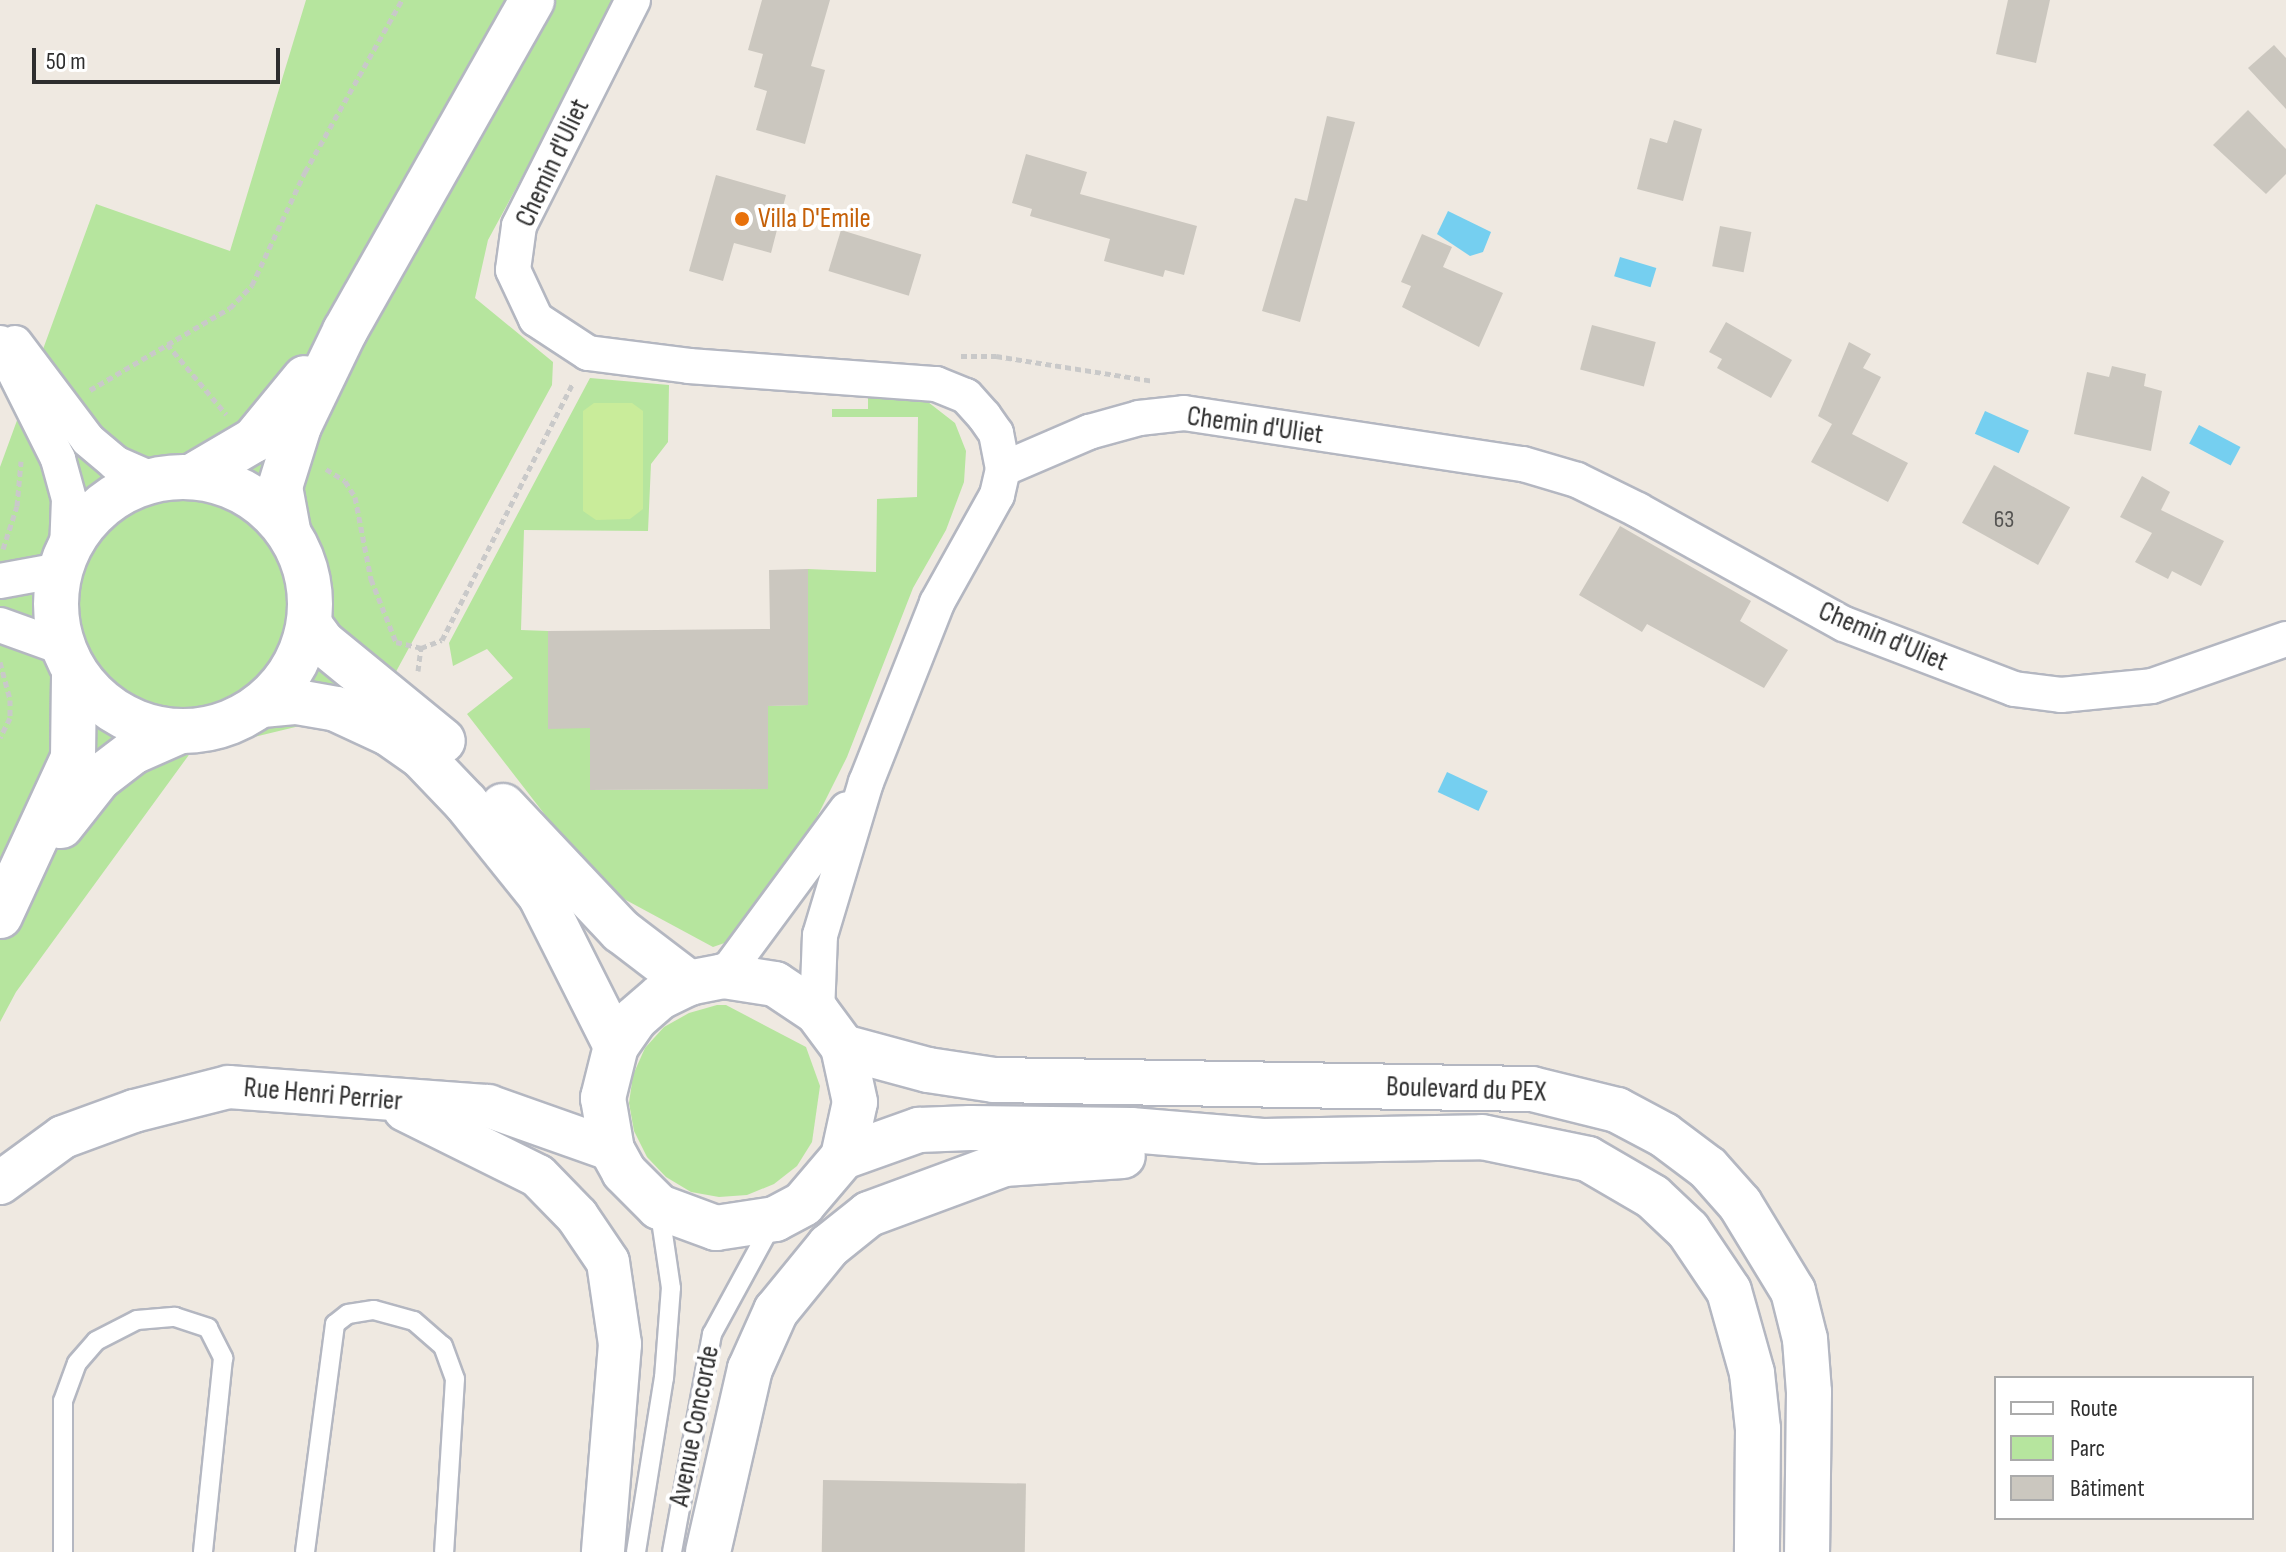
<!DOCTYPE html>
<meta charset="utf-8">
<style>
body{margin:0}
#map{position:relative;width:2286px;height:1552px;overflow:hidden;background:#efe9e1;font-family:"Sofia Sans Condensed",sans-serif}
div>[style]{position:absolute}
.green>*{inset:0;background:#b6e59e}
.pitch>*{inset:0;background:#c9ec9a}
.water>*{inset:0;background:#75cff0;transform-origin:0 0}
.building>*{inset:0;background:#cbc7bf;transform-origin:0 0}
.path>*{height:5px;margin-top:-2.5px;transform-origin:0;background:repeating-linear-gradient(90deg,#c9c9c9 0 6px,transparent 0 10px)}
.roads{filter:drop-shadow(2px 0 #b4b7c1) drop-shadow(-2px 0 #b4b7c1) drop-shadow(0 2px #b4b7c1) drop-shadow(0 -2px #b4b7c1)}
.service>*{height:18px;margin:-9px;padding:0 9px;transform-origin:9px;border-radius:9px;background:#fff}
.minor>*{height:34px;margin:-17px;padding:0 17px;transform-origin:17px;border-radius:17px;background:#fff}
.tertiary>*{height:42px;margin:-21px;padding:0 21px;transform-origin:21px;border-radius:21px;background:#fff}
.secondary>*{height:44px;margin:-22px;padding:0 22px;transform-origin:22px;border-radius:22px;background:#fff}
.secondary>.ring{margin:-22px;padding:0;box-sizing:content-box;background:none;border:44px solid #fff;border-radius:50%}
.dots>*{width:22px;height:22px;translate:-50% -50%;box-sizing:border-box;border:4px solid #fff;border-radius:50%}
span{translate:-50% -50%;white-space:nowrap;text-align:center;line-height:1.15;-webkit-text-stroke:8px #fff;paint-order:stroke}
.number-label{font-size:24px;color:#555452}
.number-label span{-webkit-text-stroke-width:0}
.street-label{font-size:28px;color:#2e2e2e}
.food-label{font-size:28px;color:#c56008}
.left{translate:0 -50%;text-align:left}
.legend{position:absolute;left:1994px;top:1376px;width:260px;height:144px;box-sizing:border-box;background:#fff;border:2px solid #ababab;margin:0;padding:10px 14px;list-style:none;font-size:24px;color:#2e2e2e}
.legend li{display:flex;align-items:center;gap:16px;height:40px}
.legend b{width:40px;border:2px solid #ababab}
.scale{position:absolute;left:32px;top:48px;width:248px;height:36px;box-sizing:border-box;border:4px solid #2e2e2e;border-top:0;padding-left:10px;font-size:24px;line-height:28px;white-space:nowrap;color:#2e2e2e;-webkit-text-stroke:6px #fff;paint-order:stroke}
</style>
<div id="map">
<div class="green">
<div style="clip-path:polygon(306px 0,618px 0,488px 240px,475px 298px,553px 362px,552px 385px,361px 736px,308px 724px,191px 752px,16px 992px,0 1022px,0 467px,96px 204px,230px 251px)"></div>
<div style="clip-path:polygon(590px 378px,669px 385px,668px 442px,651px 464px,648px 531px,524px 530px,521px 630px,548px 631px,548px 728px,590px 728px,590px 790px,768px 789px,768px 734px,760px 706px,808px 705px,808px 569px,876px 572px,877px 499px,917px 497px,918px 417px,832px 417px,832px 409px,868px 409px,868px 396px,928px 402px,955px 423px,966px 451px,964px 482px,946px 530px,913px 588px,847px 757px,807px 837px,733px 940px,713px 947px,624px 899px,556px 829px,467px 714px,513px 678px,487px 649px,453px 666px,449px 643px)"></div>
<div style="clip-path:polygon(717px 1005px,726px 1005px,806px 1047px,820px 1086px,812px 1142px,797px 1166px,774px 1184px,747px 1195px,719px 1197px,691px 1192px,666px 1177px,647px 1157px,634px 1131px,629px 1103px,633px 1075px,645px 1048px,664px 1027px,689px 1013px)"></div>
</div>
<div class="pitch">
<div style="clip-path:polygon(594px 403px,632px 403px,643px 411px,643px 509px,630px 519px,596px 520px,583px 511px,583px 411px)"></div>
</div>
<div class="water">
<div style="clip-path:polygon(1448px 211px,1491px 232px,1483px 252px,1470px 256px,1437px 234px)"></div>
<div style="left:1620px;top:257px;width:38px;height:20px;rotate:17deg"></div>
<div style="left:1985px;top:411px;width:48px;height:25px;rotate:24deg"></div>
<div style="left:2199px;top:425px;width:47px;height:21px;rotate:28deg"></div>
<div style="left:1447px;top:772px;width:45px;height:22px;rotate:25deg"></div>
</div>
<div class="building">
<div style="clip-path:polygon(762px 0,830px 0,811px 66px,825px 70px,805px 144px,756px 130px,767px 91px,754px 87px,763px 54px,748px 50px)"></div>
<div style="clip-path:polygon(2008px 0,2050px 0,2036px 63px,1996px 54px)"></div>
<div style="clip-path:polygon(2274px 45px,2286px 58px,2286px 109px,2248px 68px)"></div>
<div style="clip-path:polygon(2248px 110px,2286px 149px,2286px 174px,2266px 194px,2213px 145px)"></div>
<div style="clip-path:polygon(1327px 116px,1355px 122px,1300px 322px,1262px 311px,1295px 198px,1307px 201px)"></div>
<div style="clip-path:polygon(1674px 120px,1702px 129px,1683px 201px,1637px 189px,1650px 138px,1667px 143px)"></div>
<div style="clip-path:polygon(1026px 154px,1087px 172px,1080px 194px,1197px 226px,1184px 275px,1165px 270px,1163px 277px,1104px 261px,1110px 239px,1030px 216px,1032px 209px,1012px 203px)"></div>
<div style="clip-path:polygon(716px 175px,786px 195px,771px 253px,734px 243px,723px 281px,689px 271px)"></div>
<div style="left:1720px;top:226px;width:32px;height:41px;rotate:11deg"></div>
<div style="left:841px;top:230px;width:84px;height:43px;rotate:17deg"></div>
<div style="clip-path:polygon(1422px 234px,1452px 247px,1443px 267px,1503px 293px,1479px 347px,1402px 307px,1411px 286px,1401px 282px)"></div>
<div style="clip-path:polygon(1726px 322px,1792px 360px,1771px 398px,1717px 368px,1722px 359px,1709px 352px)"></div>
<div style="left:1592px;top:325px;width:66px;height:46px;rotate:15deg"></div>
<div style="clip-path:polygon(1849px 342px,1871px 354px,1863px 368px,1881px 377px,1852px 434px,1908px 463px,1888px 502px,1811px 462px,1832px 424px,1818px 416px)"></div>
<div style="clip-path:polygon(2112px 366px,2146px 374px,2144px 386px,2162px 391px,2151px 451px,2074px 434px,2087px 372px,2109px 377px)"></div>
<div style="left:1994px;top:465px;width:87px;height:66px;rotate:29deg"></div>
<div style="clip-path:polygon(2142px 476px,2170px 492px,2161px 510px,2224px 541px,2201px 586px,2172px 571px,2168px 579px,2135px 562px,2152px 533px,2120px 517px)"></div>
<div style="clip-path:polygon(1620px 526px,1751px 601px,1740px 621px,1788px 650px,1764px 688px,1647px 624px,1642px 632px,1579px 595px)"></div>
<div style="clip-path:polygon(808px 569px,808px 705px,768px 706px,768px 789px,590px 790px,590px 728px,548px 729px,548px 631px,770px 629px,769px 570px)"></div>
<div style="left:823px;top:1480px;width:203px;height:72px;rotate:1deg"></div>
</div>
<div class="path">
<div style="left:167px;top:344px;width:92px;rotate:49.9deg"></div>
<div style="left:961px;top:356px;width:35px"></div>
<div style="left:996px;top:356px;width:159px;rotate:9deg"></div>
<div style="left:90px;top:390px;width:162px;rotate:-30.4deg"></div>
<div style="left:230px;top:308px;width:32px;rotate:-46deg"></div>
<div style="left:252px;top:285px;width:125px;rotate:-64.9deg"></div>
<div style="left:305px;top:172px;width:197px;rotate:-60.6deg"></div>
<div style="left:326px;top:469px;width:22px;rotate:32deg"></div>
<div style="left:345px;top:481px;width:19px;rotate:58deg"></div>
<div style="left:355px;top:497px;width:84px;rotate:79deg"></div>
<div style="left:371px;top:579px;width:68px;rotate:68.4deg"></div>
<div style="left:396px;top:642px;width:26px;rotate:13deg"></div>
<div style="left:421px;top:648px;width:22px;rotate:-21deg"></div>
<div style="left:442px;top:640px;width:288px;rotate:-63deg"></div>
<div style="left:3px;top:549px;width:45px;rotate:-72deg"></div>
<div style="left:17px;top:506px;width:45px;rotate:-84.9deg"></div>
<div style="left:0;top:662px;width:39px;rotate:75deg"></div>
<div style="left:10px;top:700px;width:18px;rotate:90deg"></div>
<div style="left:10px;top:718px;width:22px;rotate:117deg"></div>
<div style="left:418px;top:671px;width:23px;rotate:-83deg"></div>
</div>
<div class="roads">
<div class="service">
<div style="left:63px;top:1552px;width:151px;rotate:-90deg"></div>
<div style="left:63px;top:1401px;width:40px;rotate:-69.8deg"></div>
<div style="left:77px;top:1363px;width:29px;rotate:-49deg"></div>
<div style="left:96px;top:1341px;width:46px;rotate:-27.1deg"></div>
<div style="left:137px;top:1320px;width:38px;rotate:-5deg"></div>
<div style="left:175px;top:1317px;width:35px;rotate:18deg"></div>
<div style="left:208px;top:1328px;width:34px;rotate:63deg"></div>
<div style="left:223px;top:1358px;width:195px;rotate:95.9deg"></div>
<div style="left:305px;top:1552px;width:230px;rotate:-82.5deg"></div>
<div style="left:335px;top:1324px;width:16px;rotate:-38deg"></div>
<div style="left:348px;top:1314px;width:26px;rotate:-9deg"></div>
<div style="left:374px;top:1310px;width:41px;rotate:15.4deg"></div>
<div style="left:414px;top:1321px;width:38px;rotate:41deg"></div>
<div style="left:443px;top:1346px;width:35px;rotate:70deg"></div>
<div style="left:455px;top:1379px;width:173px;rotate:93.6deg"></div>
<div style="left:636px;top:1552px;width:176px;rotate:-80.9deg"></div>
<div style="left:664px;top:1378px;width:90px;rotate:-85.6deg"></div>
<div style="left:671px;top:1288px;width:82px;rotate:-98.4deg"></div>
<div style="left:672px;top:1552px;width:222px;rotate:-79.6deg"></div>
<div style="left:712px;top:1334px;width:128px;rotate:-61.4deg"></div>
</div>
<div class="minor">
<div style="left:633px;top:0;width:253px;rotate:116.8deg"></div>
<div style="left:519px;top:226px;width:44px;rotate:97.8deg"></div>
<div style="left:513px;top:270px;width:54px;rotate:64.9deg"></div>
<div style="left:536px;top:319px;width:62px;rotate:33.2deg"></div>
<div style="left:588px;top:353px;width:102px;rotate:7.3deg"></div>
<div style="left:689px;top:366px;width:248px;rotate:4.2deg"></div>
<div style="left:936px;top:384px;width:32px;rotate:22deg"></div>
<div style="left:966px;top:396px;width:27px;rotate:48deg"></div>
<div style="left:984px;top:416px;width:21px;rotate:55deg"></div>
<div style="left:996px;top:433px;width:37px;rotate:79deg"></div>
<div style="left:1003px;top:469px;width:27px;rotate:103deg"></div>
<div style="left:997px;top:495px;width:124px;rotate:119.1deg"></div>
<div style="left:937px;top:603px;width:193px;rotate:111.6deg"></div>
<div style="left:866px;top:782px;width:160px;rotate:106.7deg"></div>
<div style="left:820px;top:935px;width:77px;rotate:92.2deg"></div>
<div style="left:0;top:343px;width:130px;rotate:63.4deg"></div>
<div style="left:58px;top:459px;width:41px;rotate:74.6deg"></div>
<div style="left:69px;top:499px;width:53px;rotate:92.2deg"></div>
<div style="left:15px;top:343px;width:121px;rotate:53deg"></div>
<div style="left:88px;top:440px;width:35px;rotate:40deg"></div>
<div style="left:115px;top:463px;width:43px;rotate:23.6deg"></div>
<div style="left:1003px;top:469px;width:94px;rotate:-23.3deg"></div>
<div style="left:1089px;top:432px;width:52px;rotate:-15.6deg"></div>
<div style="left:1139px;top:418px;width:45px;rotate:-6.3deg"></div>
<div style="left:1184px;top:413px;width:343px;rotate:8.6deg"></div>
<div style="left:1523px;top:464px;width:56px;rotate:16.5deg"></div>
<div style="left:1577px;top:480px;width:68px;rotate:26.2deg"></div>
<div style="left:1638px;top:510px;width:235px;rotate:29deg"></div>
<div style="left:1844px;top:624px;width:182px;rotate:20.9deg"></div>
<div style="left:2014px;top:689px;width:47px;rotate:7.3deg"></div>
<div style="left:2061px;top:695px;width:91px;rotate:-5.6deg"></div>
<div style="left:2152px;top:686px;width:142px;rotate:-19.3deg"></div>
<div style="left:0;top:581px;width:61px;rotate:-10.4deg"></div>
<div style="left:0;top:625px;width:68px;rotate:19.8deg"></div>
<div style="left:724px;top:976px;width:207px;rotate:-53.6deg"></div>
</div>
<div class="tertiary">
<div style="left:405px;top:1110px;width:148px;rotate:26.4deg"></div>
<div style="left:538px;top:1176px;width:56px;rotate:45.7deg"></div>
<div style="left:577px;top:1216px;width:55px;rotate:56deg"></div>
<div style="left:608px;top:1262px;width:83px;rotate:81.7deg"></div>
<div style="left:620px;top:1344px;width:209px;rotate:94.7deg"></div>
<div style="left:0;top:1183px;width:78px;rotate:-36.1deg"></div>
<div style="left:63px;top:1137px;width:76px;rotate:-20.1deg"></div>
<div style="left:134px;top:1111px;width:98px;rotate:-14.2deg"></div>
<div style="left:229px;top:1087px;width:260px;rotate:4.2deg"></div>
<div style="left:488px;top:1106px;width:132px;rotate:19.5deg"></div>
</div>
<div class="secondary">
<div style="left:191px;top:477px;width:73px;rotate:-30.4deg"></div>
<div style="left:254px;top:440px;width:80px;rotate:-50.6deg"></div>
<div class="ring" style="left:56px;top:477px;width:210px;height:210px"></div>
<div style="left:288px;top:530px;width:44px;rotate:-100.5deg"></div>
<div style="left:280px;top:487px;width:64px;rotate:-72.7deg"></div>
<div style="left:299px;top:426px;width:106px;rotate:-64.2deg"></div>
<div style="left:345px;top:331px;width:380px;rotate:-60.5deg"></div>
<div style="left:309px;top:624px;width:22px;rotate:54deg"></div>
<div style="left:322px;top:642px;width:156px;rotate:39.3deg"></div>
<div style="left:262px;top:705px;width:35px;rotate:-5deg"></div>
<div style="left:297px;top:702px;width:40px;rotate:10deg"></div>
<div style="left:336px;top:709px;width:57px;rotate:24.8deg"></div>
<div style="left:388px;top:733px;width:40px;rotate:34.9deg"></div>
<div style="left:421px;top:756px;width:65px;rotate:46.2deg"></div>
<div style="left:466px;top:803px;width:118px;rotate:51.2deg"></div>
<div style="left:540px;top:895px;width:169px;rotate:63.3deg"></div>
<div style="left:616px;top:1046px;width:54px;rotate:104deg"></div>
<div style="left:603px;top:1098px;width:53px;rotate:80.2deg"></div>
<div style="left:612px;top:1150px;width:25px;rotate:61deg"></div>
<div style="left:624px;top:1172px;width:49px;rotate:45deg"></div>
<div style="left:659px;top:1207px;width:61px;rotate:20.2deg"></div>
<div style="left:716px;top:1228px;width:60px;rotate:-8.7deg"></div>
<div style="left:775px;top:1219px;width:32px;rotate:-28deg"></div>
<div style="left:803px;top:1204px;width:62px;rotate:-49.6deg"></div>
<div style="left:843px;top:1157px;width:56px;rotate:-77.7deg"></div>
<div style="left:855px;top:1102px;width:56px;rotate:-102.3deg"></div>
<div style="left:843px;top:1047px;width:44px;rotate:-126.6deg"></div>
<div style="left:817px;top:1012px;width:50px;rotate:-146.3deg"></div>
<div style="left:775px;top:984px;width:52px;rotate:-171.1deg"></div>
<div style="left:724px;top:976px;width:36px;rotate:169deg"></div>
<div style="left:689px;top:983px;width:32px;rotate:154deg"></div>
<div style="left:660px;top:997px;width:33px;rotate:139deg"></div>
<div style="left:635px;top:1019px;width:33px;rotate:125deg"></div>
<div style="left:503px;top:806px;width:172px;rotate:46.7deg"></div>
<div style="left:621px;top:931px;width:86px;rotate:37.4deg"></div>
<div style="left:61px;top:826px;width:61px;rotate:-51.6deg"></div>
<div style="left:99px;top:778px;width:43px;rotate:-37.4deg"></div>
<div style="left:133px;top:752px;width:49px;rotate:-24deg"></div>
<div style="left:0;top:916px;width:174px;rotate:-65.2deg"></div>
<div style="left:73px;top:758px;width:87px;rotate:-89.3deg"></div>
<div style="left:843px;top:1047px;width:88px;rotate:15.1deg"></div>
<div style="left:928px;top:1070px;width:67px;rotate:8.6deg"></div>
<div style="left:994px;top:1080px;width:538px;rotate:0.96deg"></div>
<div style="left:1532px;top:1089px;width:88px;rotate:13.9deg"></div>
<div style="left:1617px;top:1110px;width:53px;rotate:28deg"></div>
<div style="left:1664px;top:1135px;width:55px;rotate:36.9deg"></div>
<div style="left:1708px;top:1168px;width:48px;rotate:48.4deg"></div>
<div style="left:1740px;top:1204px;width:102px;rotate:58.7deg"></div>
<div style="left:1793px;top:1291px;width:49px;rotate:76deg"></div>
<div style="left:1805px;top:1339px;width:53px;rotate:85.7deg"></div>
<div style="left:1809px;top:1392px;width:160px;rotate:90.7deg"></div>
<div style="left:843px;top:1157px;width:81px;rotate:-19.6deg"></div>
<div style="left:919px;top:1130px;width:51px;rotate:-2.2deg"></div>
<div style="left:970px;top:1128px;width:161px;rotate:0.7deg"></div>
<div style="left:1131px;top:1130px;width:132px;rotate:4.8deg"></div>
<div style="left:1263px;top:1141px;width:219px;rotate:-1deg"></div>
<div style="left:1482px;top:1137px;width:108px;rotate:11.7deg"></div>
<div style="left:1588px;top:1159px;width:75px;rotate:30.3deg"></div>
<div style="left:1653px;top:1197px;width:48px;rotate:43.3deg"></div>
<div style="left:1688px;top:1230px;width:73px;rotate:56.1deg"></div>
<div style="left:1729px;top:1291px;width:85px;rotate:74.3deg"></div>
<div style="left:1752px;top:1373px;width:56px;rotate:83.9deg"></div>
<div style="left:1758px;top:1429px;width:123px;rotate:90.5deg"></div>
<div style="left:708px;top:1552px;width:188px;rotate:-77.1deg"></div>
<div style="left:750px;top:1369px;width:64px;rotate:-65.9deg"></div>
<div style="left:776px;top:1311px;width:84px;rotate:-50.8deg"></div>
<div style="left:829px;top:1246px;width:51px;rotate:-38.7deg"></div>
<div style="left:869px;top:1214px;width:144px;rotate:-20.3deg"></div>
<div style="left:1004px;top:1164px;width:119px;rotate:-3.8deg"></div>
</div>
</div>
<div class="dots">
<div style="left:742px;top:219px;background:#e8710a"></div>
</div>
<div class="number-label">
<span style="left:2004px;top:520px">63</span>
</div>
<div class="street-label">
<span style="left:553px;top:163px;rotate:-65deg">Chemin d'Uliet</span>
<span style="left:1255px;top:426px;rotate:8deg">Chemin d'Uliet</span>
<span style="left:1883px;top:637px;rotate:23deg">Chemin d'Uliet</span>
<span style="left:1466px;top:1090px;rotate:2deg">Boulevard du PEX</span>
<span style="left:323px;top:1095px;rotate:5deg">Rue Henri Perrier</span>
<span style="left:695px;top:1426px;rotate:-79deg">Avenue Concorde</span>
</div>
<div class="food-label">
<span class="left" style="left:758px;top:219px">Villa D'Emile</span>
</div>
<ul class="legend">
<li><b style="height:10px;background:#fff"></b>Route</li>
<li><b style="height:22px;background:#b6e59e"></b>Parc</li>
<li><b style="height:22px;background:#cbc7bf"></b>Bâtiment</li>
</ul>
<div class="scale">50 m</div>
</div>
